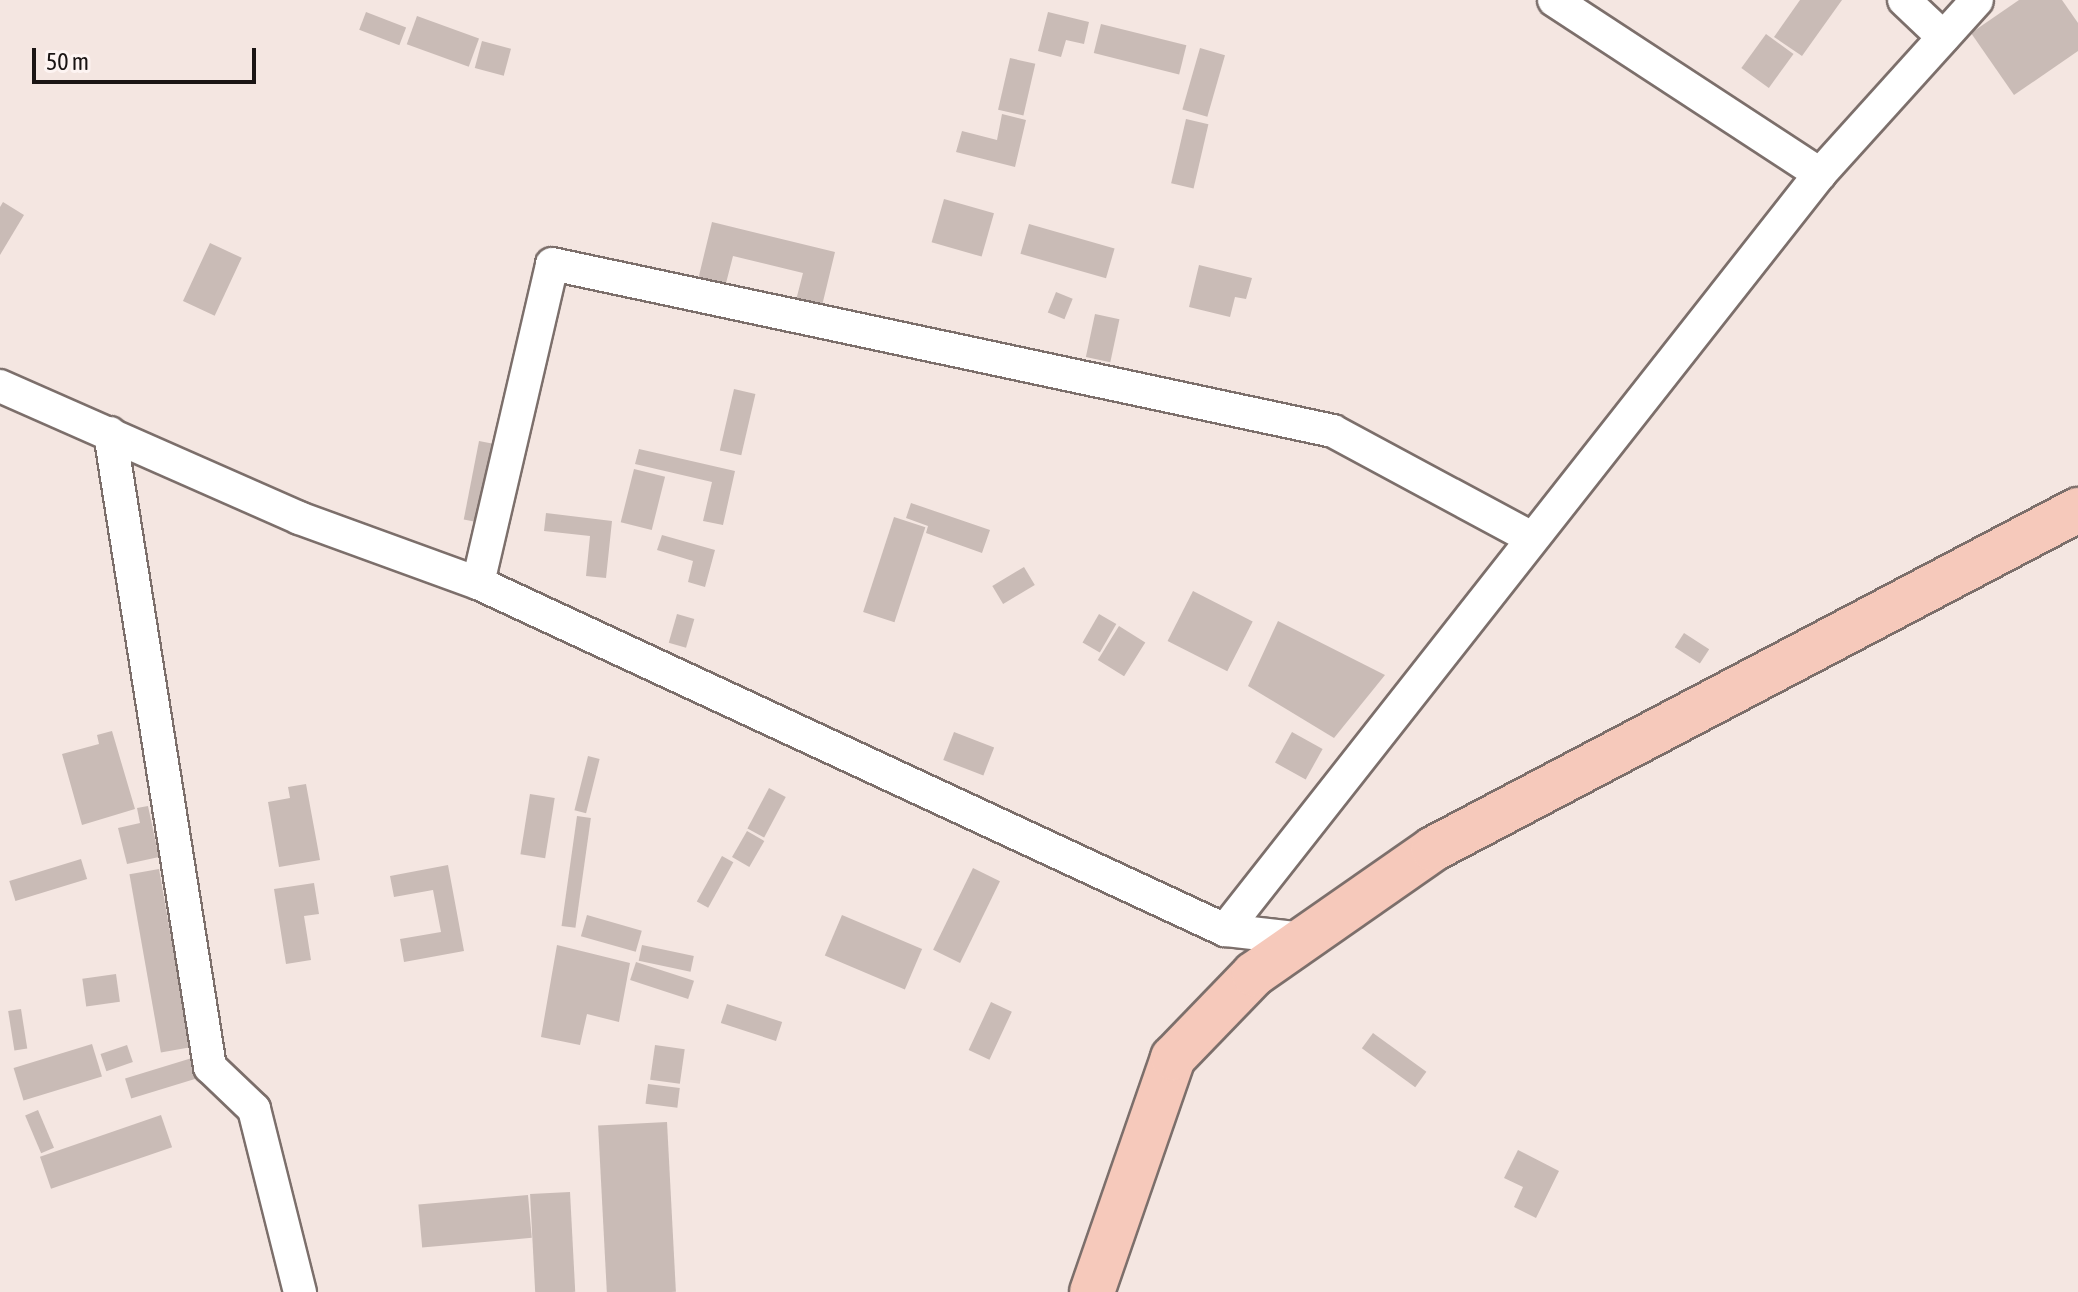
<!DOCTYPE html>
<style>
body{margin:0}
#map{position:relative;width:2078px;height:1292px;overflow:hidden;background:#f4e6e1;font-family:"Asap Condensed",sans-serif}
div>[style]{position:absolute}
.building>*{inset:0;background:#c9bbb6;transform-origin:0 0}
.roads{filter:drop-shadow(2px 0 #7c6f6b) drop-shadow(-2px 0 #7c6f6b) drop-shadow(0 2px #7c6f6b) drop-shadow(0 -2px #7c6f6b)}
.street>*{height:32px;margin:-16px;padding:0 16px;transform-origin:16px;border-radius:16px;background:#fff}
.highway>*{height:44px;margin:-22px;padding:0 22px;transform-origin:22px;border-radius:22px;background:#f6c9bb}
span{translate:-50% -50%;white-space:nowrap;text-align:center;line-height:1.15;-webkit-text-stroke:6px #fdf4f2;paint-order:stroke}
.scale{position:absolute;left:32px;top:48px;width:224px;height:36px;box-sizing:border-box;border:4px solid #1a1514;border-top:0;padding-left:10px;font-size:24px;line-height:28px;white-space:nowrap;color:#1a1514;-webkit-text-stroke:6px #fdf4f2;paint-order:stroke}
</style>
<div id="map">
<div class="building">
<div style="clip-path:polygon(1800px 0,1842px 0,1802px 56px,1774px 37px)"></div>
<div style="clip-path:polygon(2019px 0,2062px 0,2078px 23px,2078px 51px,2014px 95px,1971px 33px)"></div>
<div style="left:366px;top:12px;width:43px;height:19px;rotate:21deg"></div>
<div style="clip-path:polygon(1048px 12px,1089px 22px,1084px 44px,1066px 40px,1061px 57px,1038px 51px)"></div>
<div style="left:417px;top:16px;width:66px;height:30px;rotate:20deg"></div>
<div style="left:1101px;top:24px;width:88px;height:30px;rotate:14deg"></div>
<div style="left:1766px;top:34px;width:34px;height:42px;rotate:36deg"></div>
<div style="left:482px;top:41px;width:30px;height:28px;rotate:15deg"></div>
<div style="left:1200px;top:48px;width:26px;height:64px;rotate:16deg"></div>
<div style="left:1010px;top:58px;width:26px;height:53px;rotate:13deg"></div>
<div style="clip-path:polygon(1002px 114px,1026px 120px,1015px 167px,956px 152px,962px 131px,997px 140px)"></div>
<div style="left:1186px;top:119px;width:23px;height:66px;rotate:13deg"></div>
<div style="left:944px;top:199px;width:52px;height:45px;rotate:16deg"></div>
<div style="clip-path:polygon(3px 202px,24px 215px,0 255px,0 207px)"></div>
<div style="clip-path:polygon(712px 222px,835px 252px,820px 314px,794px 308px,803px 273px,733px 256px,724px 291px,697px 284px)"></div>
<div style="left:1029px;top:224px;width:89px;height:31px;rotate:16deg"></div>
<div style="left:210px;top:243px;width:35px;height:64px;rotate:25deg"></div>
<div style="clip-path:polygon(1199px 265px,1252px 278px,1246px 299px,1235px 297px,1230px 317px,1189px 307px)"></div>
<div style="left:1056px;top:292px;width:18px;height:22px;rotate:22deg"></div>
<div style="left:1095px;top:314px;width:25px;height:44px;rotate:12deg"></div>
<div style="left:734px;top:389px;width:22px;height:63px;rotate:13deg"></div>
<div style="left:479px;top:441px;width:21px;height:80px;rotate:11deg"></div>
<div style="clip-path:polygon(639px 449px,735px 471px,723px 525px,703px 521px,712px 482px,635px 464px)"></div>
<div style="left:634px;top:469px;width:32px;height:55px;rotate:14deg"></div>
<div style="clip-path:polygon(911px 503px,990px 530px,982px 553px,926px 533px,928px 526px,906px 518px)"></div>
<div style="clip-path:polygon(546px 513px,612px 521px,606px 578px,586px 576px,590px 536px,544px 531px)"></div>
<div style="left:894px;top:517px;width:33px;height:100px;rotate:18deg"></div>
<div style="clip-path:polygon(662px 535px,715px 550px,705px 587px,688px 582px,693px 561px,657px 550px)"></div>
<div style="left:1024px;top:567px;width:21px;height:37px;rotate:59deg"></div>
<div style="left:1193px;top:591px;width:67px;height:56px;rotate:27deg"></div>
<div style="left:677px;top:614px;width:18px;height:30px;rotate:16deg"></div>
<div style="left:1099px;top:614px;width:20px;height:33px;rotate:30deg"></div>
<div style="clip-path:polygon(1278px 621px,1385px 675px,1334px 738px,1248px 686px)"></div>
<div style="left:1119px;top:626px;width:31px;height:40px;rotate:32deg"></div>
<div style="left:1684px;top:633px;width:30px;height:17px;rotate:33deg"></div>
<div style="clip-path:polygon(112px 731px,135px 809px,82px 825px,62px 754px,99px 744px,97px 735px)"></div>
<div style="left:954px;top:732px;width:43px;height:30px;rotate:21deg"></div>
<div style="left:1292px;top:732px;width:35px;height:35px;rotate:29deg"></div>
<div style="left:588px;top:756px;width:12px;height:56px;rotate:14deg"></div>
<div style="clip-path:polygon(306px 784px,320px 860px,279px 867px,268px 802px,290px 798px,288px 787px)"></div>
<div style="left:769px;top:788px;width:19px;height:46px;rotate:28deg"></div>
<div style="left:530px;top:794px;width:25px;height:61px;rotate:9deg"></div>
<div style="clip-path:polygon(148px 806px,159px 857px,127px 864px,118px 828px,140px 823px,137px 808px)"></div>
<div style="left:577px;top:816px;width:14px;height:111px;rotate:8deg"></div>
<div style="left:747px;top:831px;width:20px;height:30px;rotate:30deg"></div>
<div style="left:722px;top:856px;width:13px;height:52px;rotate:29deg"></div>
<div style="left:81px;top:859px;width:21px;height:75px;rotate:73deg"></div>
<div style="clip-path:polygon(448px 865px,464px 951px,404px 962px,400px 939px,441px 932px,433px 890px,394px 897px,390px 876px)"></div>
<div style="left:973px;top:868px;width:30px;height:91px;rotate:26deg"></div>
<div style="left:159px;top:869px;width:181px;height:30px;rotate:80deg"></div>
<div style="clip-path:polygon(314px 883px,319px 914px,304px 916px,311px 960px,286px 964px,274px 889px)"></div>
<div style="left:587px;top:915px;width:57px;height:22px;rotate:16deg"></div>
<div style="left:842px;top:915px;width:87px;height:44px;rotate:23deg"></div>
<div style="clip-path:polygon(557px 945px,630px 963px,619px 1022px,587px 1014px,580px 1045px,541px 1037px)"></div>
<div style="left:642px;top:945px;width:53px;height:16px;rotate:12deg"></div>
<div style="left:636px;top:962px;width:61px;height:19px;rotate:18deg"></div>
<div style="left:116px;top:974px;width:28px;height:34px;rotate:82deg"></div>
<div style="left:991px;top:1002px;width:23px;height:53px;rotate:25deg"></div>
<div style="left:727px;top:1004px;width:58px;height:20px;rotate:18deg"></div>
<div style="left:21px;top:1009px;width:40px;height:13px;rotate:81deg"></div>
<div style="left:1373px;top:1033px;width:66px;height:19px;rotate:36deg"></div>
<div style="left:92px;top:1044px;width:34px;height:82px;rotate:73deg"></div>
<div style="left:127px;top:1045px;width:18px;height:28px;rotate:71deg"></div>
<div style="left:655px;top:1045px;width:30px;height:35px;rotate:8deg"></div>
<div style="left:192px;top:1058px;width:21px;height:70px;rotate:73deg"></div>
<div style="left:648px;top:1084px;width:32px;height:20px;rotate:7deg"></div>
<div style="left:38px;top:1110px;width:41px;height:14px;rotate:67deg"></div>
<div style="left:161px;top:1115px;width:34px;height:128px;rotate:71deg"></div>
<div style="left:667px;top:1122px;width:170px;height:69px;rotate:87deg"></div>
<div style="clip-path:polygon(1518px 1150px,1559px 1171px,1536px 1218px,1514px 1207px,1523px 1187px,1504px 1178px)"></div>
<div style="left:570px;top:1192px;width:100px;height:40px;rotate:87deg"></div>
<div style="left:528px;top:1195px;width:43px;height:110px;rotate:85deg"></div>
</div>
<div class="roads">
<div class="street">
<div style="left:1554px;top:0;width:318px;rotate:33.2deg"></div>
<div style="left:1904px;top:0;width:54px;rotate:43.5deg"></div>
<div style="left:0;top:386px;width:327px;rotate:23.8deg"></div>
<div style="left:299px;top:518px;width:190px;rotate:20deg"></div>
<div style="left:478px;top:583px;width:824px;rotate:24.92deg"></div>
<div style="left:1225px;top:930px;width:80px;rotate:6.5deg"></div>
<div style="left:110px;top:433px;width:642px;rotate:81.04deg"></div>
<div style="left:210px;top:1067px;width:61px;rotate:43.7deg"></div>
<div style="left:254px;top:1109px;width:189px;rotate:75.9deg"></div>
<div style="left:478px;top:583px;width:327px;rotate:-76.9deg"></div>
<div style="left:552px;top:264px;width:799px;rotate:12.07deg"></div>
<div style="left:1333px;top:431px;width:226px;rotate:28.3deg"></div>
<div style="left:1225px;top:930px;width:962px;rotate:-51.8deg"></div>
<div style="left:1820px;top:174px;width:234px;rotate:-47.9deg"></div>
</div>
<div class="highway">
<div style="left:1092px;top:1292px;width:248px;rotate:-70.9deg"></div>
<div style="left:1173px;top:1058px;width:117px;rotate:-46deg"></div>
<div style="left:1254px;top:974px;width:218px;rotate:-34.9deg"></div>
<div style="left:1433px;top:849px;width:729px;rotate:-27.73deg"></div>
</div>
</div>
<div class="scale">50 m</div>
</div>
